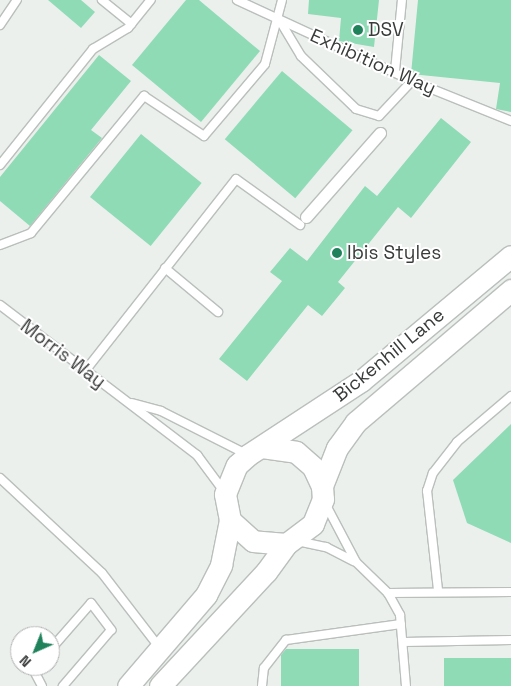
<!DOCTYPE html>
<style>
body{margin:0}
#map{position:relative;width:511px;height:686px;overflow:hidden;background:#ebf0ed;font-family:"Space Grotesk",sans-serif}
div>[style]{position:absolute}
.building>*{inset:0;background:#8edbb5;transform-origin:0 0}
.roads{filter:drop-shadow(1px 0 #babfbc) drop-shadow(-1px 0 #babfbc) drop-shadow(0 1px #babfbc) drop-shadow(0 -1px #babfbc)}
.service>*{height:8px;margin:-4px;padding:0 4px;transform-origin:4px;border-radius:4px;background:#fff}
.pedestrian>*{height:11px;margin:-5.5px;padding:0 5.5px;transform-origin:5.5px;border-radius:5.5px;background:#fff}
.secondary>*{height:21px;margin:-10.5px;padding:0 10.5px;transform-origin:10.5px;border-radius:10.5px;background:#fff}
.dots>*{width:14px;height:14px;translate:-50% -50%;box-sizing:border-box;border:2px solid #fff;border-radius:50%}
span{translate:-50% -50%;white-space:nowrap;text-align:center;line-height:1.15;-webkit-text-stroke:4px #fff;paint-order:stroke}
.poi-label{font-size:19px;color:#393b3a}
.left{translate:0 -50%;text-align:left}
.street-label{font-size:19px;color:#393b3a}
.north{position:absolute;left:10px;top:626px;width:50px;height:50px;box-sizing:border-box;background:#fff;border:1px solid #b0b1b0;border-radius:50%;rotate:224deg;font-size:14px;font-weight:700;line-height:20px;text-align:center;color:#393b3a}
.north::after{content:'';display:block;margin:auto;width:18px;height:22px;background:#1f825b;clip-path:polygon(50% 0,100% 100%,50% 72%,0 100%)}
</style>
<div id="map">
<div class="building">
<div style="clip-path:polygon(48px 0,81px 0,95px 12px,81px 28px)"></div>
<div style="clip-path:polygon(186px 0,199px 0,260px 51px,201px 122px,132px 65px)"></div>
<div style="clip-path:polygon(309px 0,379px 0,374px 47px,339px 41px,341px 18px,308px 14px)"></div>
<div style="clip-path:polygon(418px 0,511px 0,511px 112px,496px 109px,500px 83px,411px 74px)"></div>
<div style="clip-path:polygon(99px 55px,131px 81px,91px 130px,102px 138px,30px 226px,0 201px,0 177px)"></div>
<div style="left:282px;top:71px;width:92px;height:89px;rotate:40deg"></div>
<div style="clip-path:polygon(441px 118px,471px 142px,411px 218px,398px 207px,338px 282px,345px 288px,322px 316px,308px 305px,247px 381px,219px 359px,282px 281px,270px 272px,290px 248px,307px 261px,365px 186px,377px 196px)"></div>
<div style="left:141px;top:134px;width:78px;height:81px;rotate:39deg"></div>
<div style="clip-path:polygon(511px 424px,511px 543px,467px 523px,453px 480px)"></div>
<div style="clip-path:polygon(286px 649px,359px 649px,359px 686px,281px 686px,281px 655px)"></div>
<div style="left:511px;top:658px;width:28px;height:67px;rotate:90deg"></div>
</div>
<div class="roads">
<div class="service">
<div style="left:102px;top:0;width:38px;rotate:39deg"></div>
<div style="left:237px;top:0;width:193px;rotate:24.8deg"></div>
<div style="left:412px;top:81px;width:107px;rotate:22deg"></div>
<div style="left:280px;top:21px;width:41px;rotate:59deg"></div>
<div style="left:301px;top:56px;width:76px;rotate:43.9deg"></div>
<div style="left:356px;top:109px;width:24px;rotate:17deg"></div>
<div style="left:379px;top:116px;width:48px;rotate:-46.7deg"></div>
<div style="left:0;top:25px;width:30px;rotate:-56deg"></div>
<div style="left:395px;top:71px;width:71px;rotate:-84.4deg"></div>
<div style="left:0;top:165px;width:149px;rotate:-51.3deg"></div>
<div style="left:93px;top:49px;width:41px;rotate:-31deg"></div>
<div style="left:128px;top:28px;width:36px;rotate:-51deg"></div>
<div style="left:0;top:245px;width:33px;rotate:-21deg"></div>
<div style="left:31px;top:233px;width:178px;rotate:-50.5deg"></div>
<div style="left:144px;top:96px;width:72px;rotate:33.7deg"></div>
<div style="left:204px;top:136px;width:94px;rotate:-49.7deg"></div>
<div style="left:265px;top:64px;width:66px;rotate:-75.1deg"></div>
<div style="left:165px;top:268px;width:69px;rotate:39.7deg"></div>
<div style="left:0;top:305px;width:248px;rotate:37.3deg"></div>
<div style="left:197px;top:455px;width:44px;rotate:53.4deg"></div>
<div style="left:85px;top:371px;width:244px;rotate:-51.8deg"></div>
<div style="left:236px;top:179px;width:79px;rotate:35.7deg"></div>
<div style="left:132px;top:403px;width:30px;rotate:15deg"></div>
<div style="left:161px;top:411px;width:95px;rotate:26.8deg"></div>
<div style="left:0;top:478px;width:139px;rotate:43deg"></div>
<div style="left:102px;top:573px;width:93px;rotate:52.4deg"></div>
<div style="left:326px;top:505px;width:64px;rotate:62.2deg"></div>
<div style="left:356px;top:562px;width:45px;rotate:44.1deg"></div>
<div style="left:388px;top:593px;width:25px;rotate:61deg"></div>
<div style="left:400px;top:615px;width:71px;rotate:85.2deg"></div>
<div style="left:297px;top:541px;width:30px;rotate:12deg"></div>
<div style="left:326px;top:547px;width:31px;rotate:27deg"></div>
<div style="left:438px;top:590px;width:100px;rotate:-96.3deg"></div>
<div style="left:427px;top:491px;width:19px;rotate:-72deg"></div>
<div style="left:433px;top:473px;width:39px;rotate:-52deg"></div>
<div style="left:457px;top:442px;width:71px;rotate:-40.4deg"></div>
<div style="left:388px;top:593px;width:123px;rotate:-0.5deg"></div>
<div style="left:403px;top:642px;width:108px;rotate:-1.1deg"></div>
<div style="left:50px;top:650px;width:62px;rotate:-48.9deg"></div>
<div style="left:91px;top:603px;width:34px;rotate:53deg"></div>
<div style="left:111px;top:630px;width:74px;rotate:130.6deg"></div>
<div style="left:36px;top:666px;width:4px;rotate:135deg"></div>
<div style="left:33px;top:669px;width:19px;rotate:62deg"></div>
<div style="left:262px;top:686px;width:18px;rotate:-84deg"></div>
<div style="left:264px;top:668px;width:36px;rotate:-52deg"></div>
<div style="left:286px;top:640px;width:116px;rotate:-7.9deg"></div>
</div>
<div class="pedestrian">
<div style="left:306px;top:217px;width:112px;rotate:-48.6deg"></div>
</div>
<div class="secondary">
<div style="left:262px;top:447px;width:34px;rotate:8deg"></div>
<div style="left:296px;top:452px;width:23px;rotate:41deg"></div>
<div style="left:313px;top:467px;width:21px;rotate:65deg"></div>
<div style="left:322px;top:486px;width:13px;rotate:86deg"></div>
<div style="left:323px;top:499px;width:27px;rotate:112deg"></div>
<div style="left:313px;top:524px;width:34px;rotate:143deg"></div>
<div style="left:286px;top:544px;width:33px;rotate:-175deg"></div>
<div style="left:253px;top:541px;width:31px;rotate:-138deg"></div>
<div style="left:230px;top:520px;width:26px;rotate:-101deg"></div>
<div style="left:225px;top:494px;width:31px;rotate:-68deg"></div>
<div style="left:237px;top:465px;width:15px;rotate:-42deg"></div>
<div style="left:248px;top:455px;width:135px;rotate:-33.2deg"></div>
<div style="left:361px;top:381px;width:195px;rotate:-39.8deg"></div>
<div style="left:322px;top:486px;width:41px;rotate:-68.5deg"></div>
<div style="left:337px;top:448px;width:32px;rotate:-54deg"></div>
<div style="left:356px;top:422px;width:204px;rotate:-40.4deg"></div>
<div style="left:128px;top:686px;width:120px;rotate:-49.4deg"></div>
<div style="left:206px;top:595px;width:34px;rotate:-63deg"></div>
<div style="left:221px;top:565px;width:46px;rotate:-78.7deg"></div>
<div style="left:160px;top:686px;width:156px;rotate:-47.1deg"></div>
<div style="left:266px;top:572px;width:34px;rotate:-54deg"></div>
</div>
</div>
<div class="dots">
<div style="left:358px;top:30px;background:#1f825b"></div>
<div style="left:337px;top:253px;background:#1f825b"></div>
</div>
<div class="poi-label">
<span class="left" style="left:368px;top:30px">DSV</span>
<span class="left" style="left:347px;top:253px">Ibis Styles</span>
</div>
<div class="street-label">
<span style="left:373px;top:62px;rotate:24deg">Exhibition Way</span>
<span style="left:63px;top:354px;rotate:37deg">Morris Way</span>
<span style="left:389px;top:355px;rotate:-39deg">Bickenhill Lane</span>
</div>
<div class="north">N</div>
</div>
